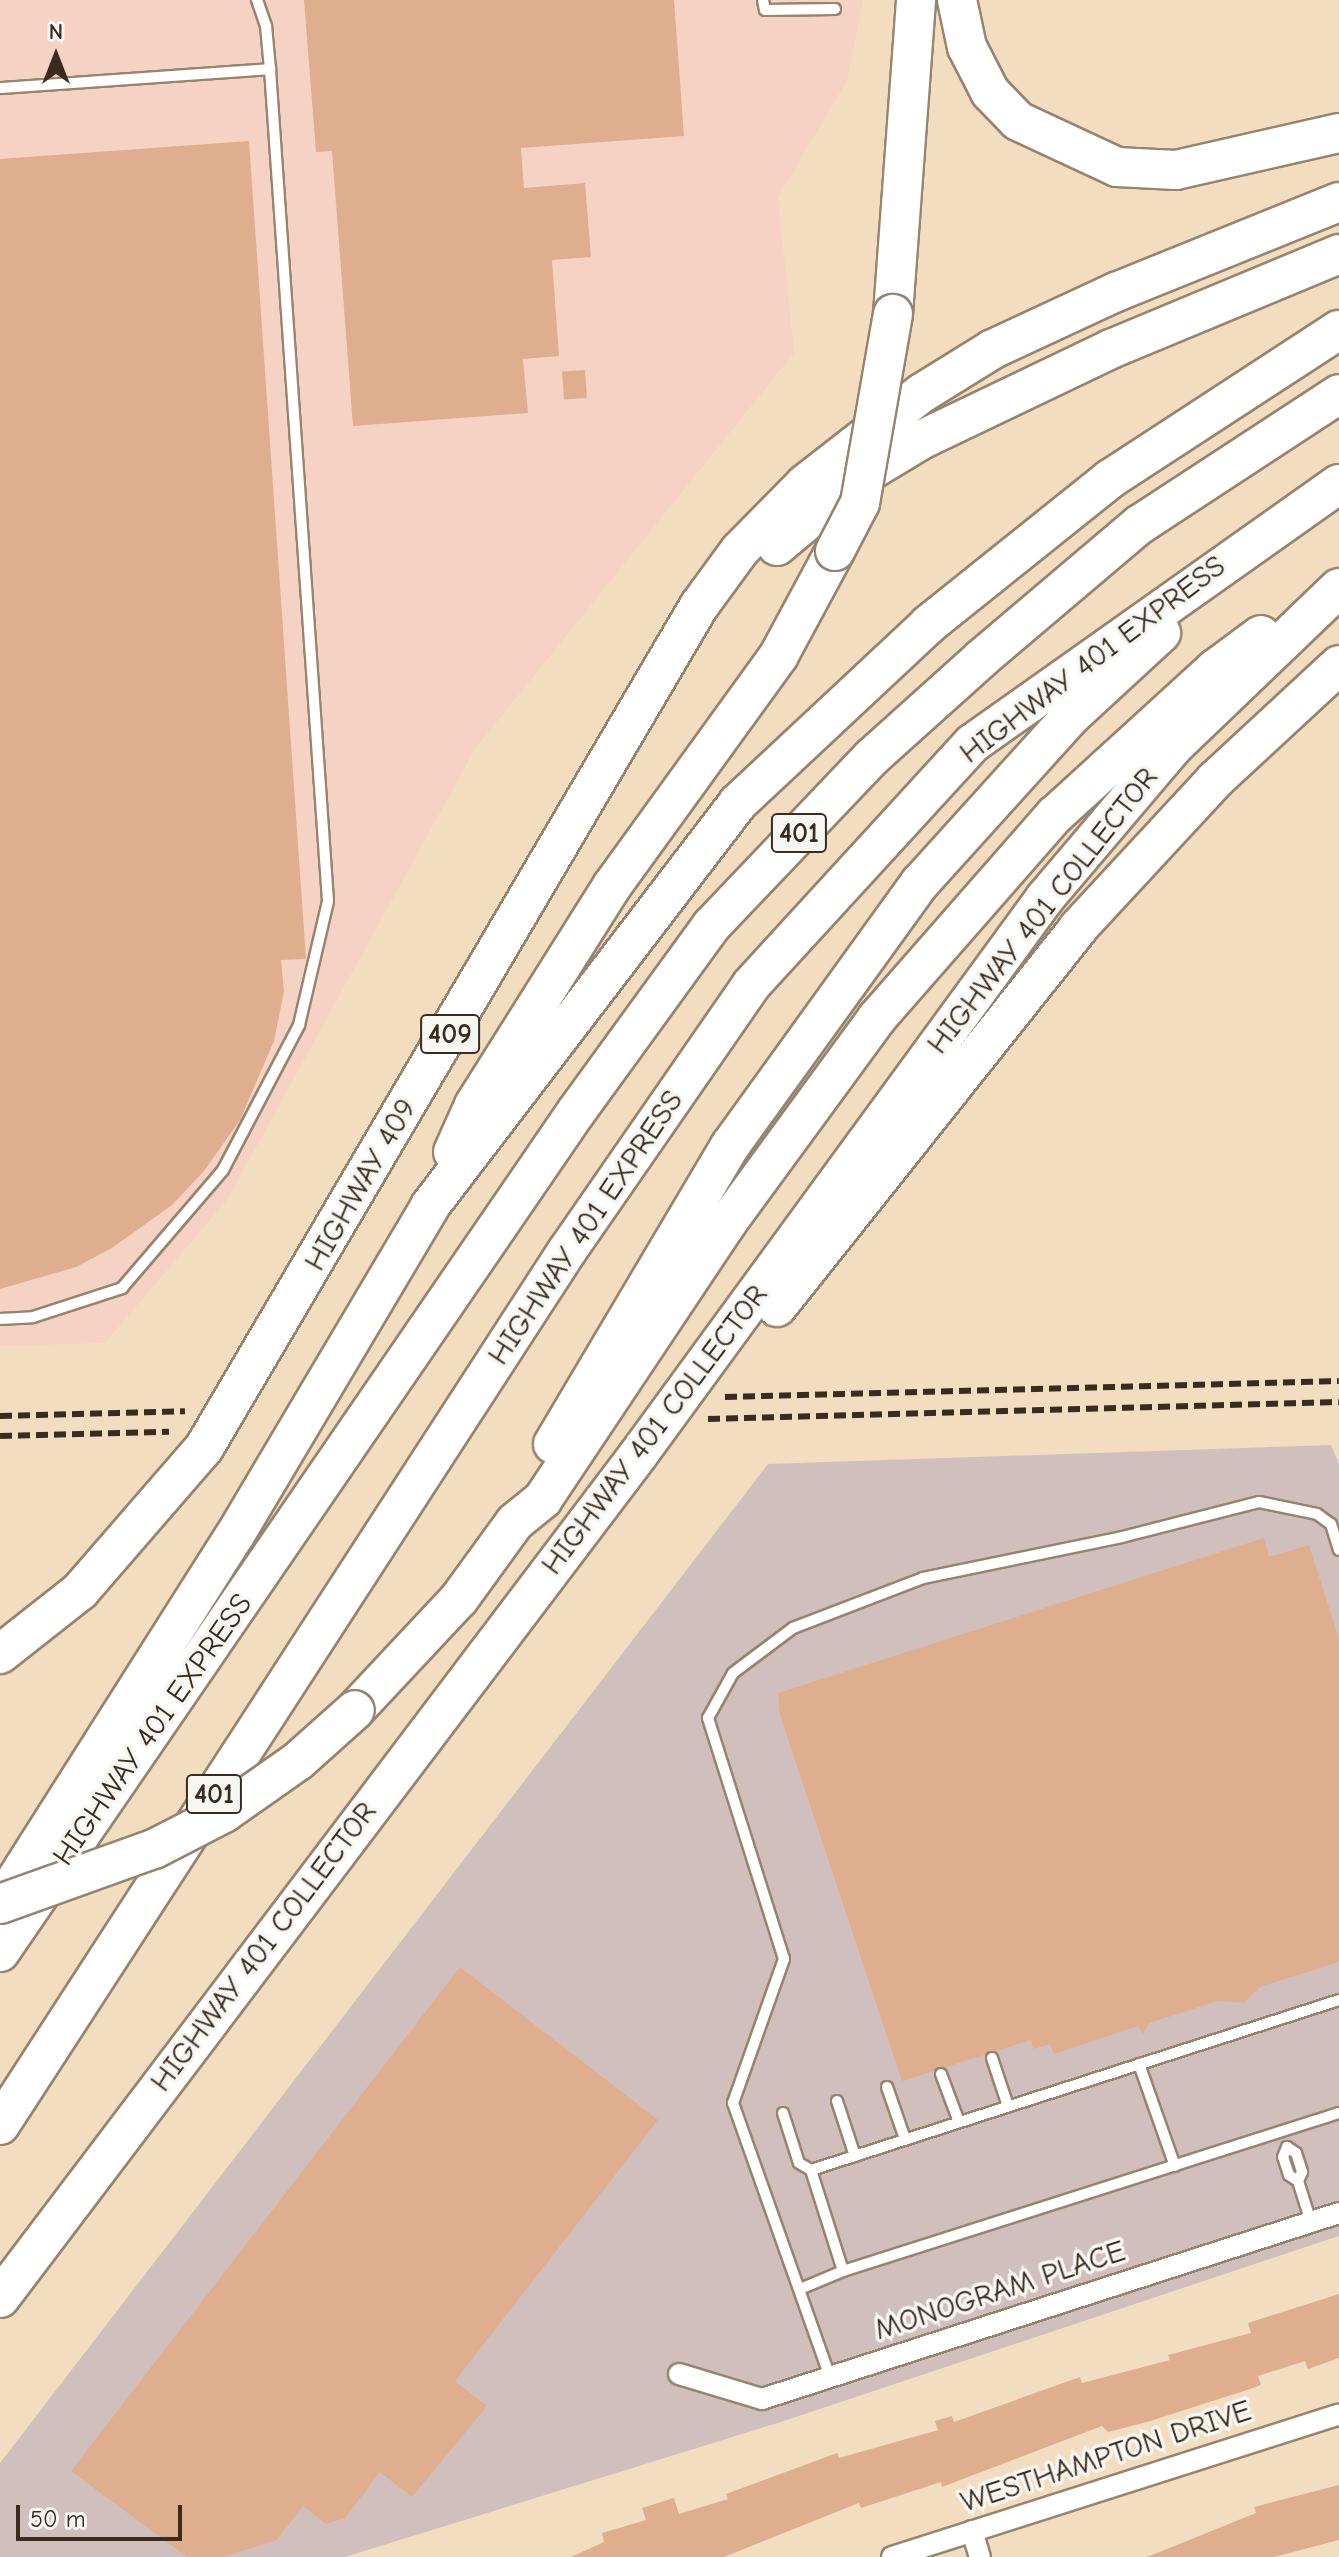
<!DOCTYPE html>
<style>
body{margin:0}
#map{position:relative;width:1339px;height:2557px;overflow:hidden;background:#f3ddc0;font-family:"Comic Neue",sans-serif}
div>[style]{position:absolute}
.built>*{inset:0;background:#f6d2c4}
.industrial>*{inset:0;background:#d1bfbe}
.building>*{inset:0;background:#deae8f;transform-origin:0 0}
.roads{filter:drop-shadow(2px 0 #97846f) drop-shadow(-2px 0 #97846f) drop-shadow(0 2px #97846f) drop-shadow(0 -2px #97846f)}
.service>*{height:10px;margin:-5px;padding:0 5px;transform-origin:5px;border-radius:5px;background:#fff}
.minor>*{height:20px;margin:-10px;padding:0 10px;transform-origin:10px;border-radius:10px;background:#fff}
.motorway>*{height:38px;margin:-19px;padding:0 19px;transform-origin:19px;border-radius:19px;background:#fff}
.rail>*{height:6px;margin-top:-3px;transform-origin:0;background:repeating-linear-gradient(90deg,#3b2a1e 0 12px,transparent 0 18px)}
.bridges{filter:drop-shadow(2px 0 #97846f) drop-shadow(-2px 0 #97846f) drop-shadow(0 2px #97846f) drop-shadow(0 -2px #97846f)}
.motorway-bridge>*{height:38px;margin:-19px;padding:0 19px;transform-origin:19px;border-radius:19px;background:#fff}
span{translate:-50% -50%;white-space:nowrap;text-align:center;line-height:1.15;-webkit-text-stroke:7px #f6f6f2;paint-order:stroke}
.shield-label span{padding:2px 6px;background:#f6f6f2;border:2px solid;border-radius:6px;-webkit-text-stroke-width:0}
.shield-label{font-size:28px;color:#3b2a1e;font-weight:700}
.street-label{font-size:30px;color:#3b2a1e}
.north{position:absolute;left:16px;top:16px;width:80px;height:80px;-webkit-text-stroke:6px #f6f6f2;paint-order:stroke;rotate:0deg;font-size:22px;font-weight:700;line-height:32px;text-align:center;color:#3b2a1e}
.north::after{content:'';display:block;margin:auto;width:28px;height:36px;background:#3b2a1e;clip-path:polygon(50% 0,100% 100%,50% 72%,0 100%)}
.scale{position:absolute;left:16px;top:2505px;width:166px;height:36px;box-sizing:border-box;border:4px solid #3b2a1e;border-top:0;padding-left:10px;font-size:24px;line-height:28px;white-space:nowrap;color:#3b2a1e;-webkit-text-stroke:6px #f6f6f2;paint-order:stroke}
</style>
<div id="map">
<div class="built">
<div style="clip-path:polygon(0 0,863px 0,847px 81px,778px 197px,794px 353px,475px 749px,227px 1200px,105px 1343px,0 1346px)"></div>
</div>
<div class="industrial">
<div style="clip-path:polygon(1331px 1445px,1339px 1464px,1339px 2236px,784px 2421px,345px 2557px,0 2557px,0 2463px,768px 1464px)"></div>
</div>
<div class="building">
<div style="clip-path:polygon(304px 0,674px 0,684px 136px,521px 148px,524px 188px,585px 183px,591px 257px,552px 260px,559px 356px,523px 359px,528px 413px,353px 426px,332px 151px,316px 152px)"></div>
<div style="clip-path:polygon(249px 141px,306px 959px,281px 960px,284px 991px,274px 1041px,240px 1120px,204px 1171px,172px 1205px,112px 1248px,76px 1267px,0 1289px,0 159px)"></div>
<div style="left:585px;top:370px;width:28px;height:23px;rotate:86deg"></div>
<div style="clip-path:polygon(1264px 1538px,1269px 1557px,1309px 1545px,1339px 1639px,1339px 1962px,1260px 1987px,1244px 2003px,1218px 2001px,1149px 2023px,1143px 2034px,1138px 2026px,1054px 2054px,1050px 2044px,1033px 2049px,1031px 2040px,902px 2081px,780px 1715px,778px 1693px)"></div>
<div style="clip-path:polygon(460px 1967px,658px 2120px,455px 2381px,487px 2406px,412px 2497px,380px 2472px,345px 2518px,326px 2524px,303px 2506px,277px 2540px,223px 2557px,187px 2557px,71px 2471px)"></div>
<div style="clip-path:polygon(1339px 2294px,1339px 2358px,1308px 2369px,1305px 2361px,1258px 2376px,1261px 2385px,1250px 2389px,1147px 2422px,1108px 2432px,1102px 2426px,942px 2487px,941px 2482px,861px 2508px,859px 2503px,724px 2557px,571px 2557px,604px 2542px,602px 2533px,646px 2520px,642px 2508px,674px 2498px,679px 2514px,728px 2499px,726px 2494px,837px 2453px,839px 2458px,938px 2430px,935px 2421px,952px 2416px,954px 2422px,1080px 2377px,1082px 2383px,1170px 2360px,1168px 2355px,1251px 2333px,1248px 2323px)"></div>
<div style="clip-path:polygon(1339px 2485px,1339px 2540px,1274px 2557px,1147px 2557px,1256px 2513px,1254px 2507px)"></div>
</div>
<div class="roads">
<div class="service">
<div style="left:763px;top:0;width:10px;rotate:79deg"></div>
<div style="left:765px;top:10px;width:70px;rotate:-0.8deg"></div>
<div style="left:0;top:88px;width:271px;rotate:-4deg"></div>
<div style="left:0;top:1319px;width:33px;rotate:-3deg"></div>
<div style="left:33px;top:1317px;width:94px;rotate:-18deg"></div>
<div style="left:122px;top:1288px;width:155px;rotate:-49.4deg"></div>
<div style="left:223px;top:1170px;width:164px;rotate:-62.3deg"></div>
<div style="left:299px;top:1025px;width:127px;rotate:-76.8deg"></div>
<div style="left:328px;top:901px;width:834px;rotate:-93.99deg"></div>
<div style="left:270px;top:69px;width:43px;rotate:-95.3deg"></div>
<div style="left:266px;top:26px;width:28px;rotate:-109deg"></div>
<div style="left:1339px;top:2000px;width:555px;rotate:162.15deg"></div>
<div style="left:811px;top:2170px;width:106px;rotate:72.4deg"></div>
<div style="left:843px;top:2271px;width:521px;rotate:-17.67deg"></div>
<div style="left:992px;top:2058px;width:51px;rotate:71.6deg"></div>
<div style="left:1139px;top:2064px;width:108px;rotate:70.6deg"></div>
<div style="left:941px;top:2074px;width:51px;rotate:69.4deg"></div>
<div style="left:887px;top:2087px;width:55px;rotate:70.9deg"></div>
<div style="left:837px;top:2101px;width:58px;rotate:71.9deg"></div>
<div style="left:783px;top:2113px;width:52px;rotate:72.3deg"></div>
<div style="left:799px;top:2163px;width:14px;rotate:30deg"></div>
<div style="left:1298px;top:2181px;width:11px;rotate:-146deg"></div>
<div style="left:1289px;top:2175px;width:19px;rotate:-108deg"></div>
<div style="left:1283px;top:2157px;width:11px;rotate:-68deg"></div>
<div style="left:1287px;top:2147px;width:11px;rotate:34deg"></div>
<div style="left:1296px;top:2153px;width:20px;rotate:72deg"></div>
<div style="left:1302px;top:2172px;width:10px;rotate:114deg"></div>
<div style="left:1298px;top:2181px;width:43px;rotate:72.4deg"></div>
<div style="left:800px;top:2289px;width:47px;rotate:-22.7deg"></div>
<div style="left:830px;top:2377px;width:291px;rotate:-109.5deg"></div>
<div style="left:733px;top:2103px;width:153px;rotate:-70.5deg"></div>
<div style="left:784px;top:1959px;width:253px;rotate:-107.5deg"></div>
<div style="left:708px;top:1718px;width:51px;rotate:-60.9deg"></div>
<div style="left:733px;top:1673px;width:75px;rotate:-36.9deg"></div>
<div style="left:793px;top:1628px;width:139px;rotate:-21deg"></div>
<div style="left:923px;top:1578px;width:203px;rotate:-11.6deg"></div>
<div style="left:1122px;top:1537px;width:141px;rotate:-14.3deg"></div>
<div style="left:1259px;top:1502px;width:59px;rotate:11.7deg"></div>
<div style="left:1317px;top:1514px;width:17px;rotate:36deg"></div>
<div style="left:1331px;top:1524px;width:27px;rotate:73deg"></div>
</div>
<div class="minor">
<div style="left:679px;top:2374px;width:87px;rotate:16.8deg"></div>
<div style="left:762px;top:2399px;width:606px;rotate:-17.87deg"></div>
<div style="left:972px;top:2531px;width:27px;rotate:73deg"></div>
<div style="left:892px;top:2557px;width:469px;rotate:-17.7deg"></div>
</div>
<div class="motorway">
<div style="left:957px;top:0;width:48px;rotate:78deg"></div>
<div style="left:967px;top:47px;width:51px;rotate:62.9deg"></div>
<div style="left:990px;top:92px;width:40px;rotate:46deg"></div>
<div style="left:1018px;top:121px;width:109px;rotate:24.9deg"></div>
<div style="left:1117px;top:167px;width:59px;rotate:2.9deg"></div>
<div style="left:1176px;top:170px;width:167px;rotate:-12.8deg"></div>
<div style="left:893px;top:314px;width:315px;rotate:-85.8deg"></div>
<div style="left:777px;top:546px;width:106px;rotate:-40deg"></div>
<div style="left:858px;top:478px;width:74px;rotate:-31.1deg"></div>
<div style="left:921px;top:440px;width:211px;rotate:-25.6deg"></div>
<div style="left:1111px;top:349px;width:247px;rotate:-22.6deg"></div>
<div style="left:453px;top:1152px;width:51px;rotate:-65.9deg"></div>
<div style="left:474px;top:1105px;width:259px;rotate:-57.8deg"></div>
<div style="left:612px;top:886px;width:285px;rotate:-54.1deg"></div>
<div style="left:779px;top:655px;width:118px;rotate:-61.7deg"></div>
<div style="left:777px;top:1307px;width:484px;rotate:-51.5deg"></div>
<div style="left:1078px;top:928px;width:202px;rotate:-47.2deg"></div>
<div style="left:1215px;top:780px;width:169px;rotate:-42.8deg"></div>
<div style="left:553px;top:1444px;width:347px;rotate:-59.3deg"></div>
<div style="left:730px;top:1146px;width:324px;rotate:-54.2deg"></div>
<div style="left:920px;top:883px;width:224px;rotate:-47.9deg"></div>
<div style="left:1070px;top:717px;width:124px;rotate:-42.7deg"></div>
<div style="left:0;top:1654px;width:102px;rotate:-38.2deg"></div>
<div style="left:80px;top:1591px;width:189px;rotate:-49.1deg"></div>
<div style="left:204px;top:1448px;width:977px;rotate:-59.55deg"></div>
<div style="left:699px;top:606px;width:69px;rotate:-53.8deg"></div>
<div style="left:740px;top:550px;width:93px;rotate:-45.4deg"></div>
<div style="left:805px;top:484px;width:148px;rotate:-37.9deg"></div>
<div style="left:922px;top:393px;width:84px;rotate:-31.8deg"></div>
<div style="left:993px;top:349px;width:136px;rotate:-24.9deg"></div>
<div style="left:1116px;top:292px;width:240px;rotate:-22deg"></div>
<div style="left:355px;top:1710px;width:152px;rotate:-46.9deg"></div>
<div style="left:459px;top:1599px;width:95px;rotate:-54deg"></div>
<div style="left:515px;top:1522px;width:36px;rotate:-39deg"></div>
<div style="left:543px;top:1499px;width:332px;rotate:-56.3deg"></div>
<div style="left:727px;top:1223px;width:254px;rotate:-53.8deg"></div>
<div style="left:877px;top:1018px;width:270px;rotate:-48.8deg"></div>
<div style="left:1055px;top:815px;width:217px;rotate:-42.4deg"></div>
<div style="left:1215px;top:669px;width:57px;rotate:-36.5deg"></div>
<div style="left:0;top:1905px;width:438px;rotate:-57.6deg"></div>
<div style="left:235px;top:1535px;width:382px;rotate:-59.3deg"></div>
<div style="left:430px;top:1206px;width:507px;rotate:-52.61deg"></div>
<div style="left:738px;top:803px;width:262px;rotate:-43.1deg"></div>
<div style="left:929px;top:624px;width:232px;rotate:-38.7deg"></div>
<div style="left:1110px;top:479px;width:273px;rotate:-33.1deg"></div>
<div style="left:0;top:1952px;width:1019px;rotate:-55.56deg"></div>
<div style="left:576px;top:1112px;width:231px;rotate:-54deg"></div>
<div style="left:712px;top:925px;width:231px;rotate:-46.4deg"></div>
<div style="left:871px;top:758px;width:149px;rotate:-42deg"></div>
<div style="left:982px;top:658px;width:206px;rotate:-40.3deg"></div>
<div style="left:1139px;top:525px;width:239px;rotate:-33.2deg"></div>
<div style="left:0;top:2125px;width:1042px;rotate:-57.03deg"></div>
<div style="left:567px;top:1251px;width:323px;rotate:-55.3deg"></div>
<div style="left:751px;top:985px;width:328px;rotate:-47.5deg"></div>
<div style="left:973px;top:743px;width:448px;rotate:-35.3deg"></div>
<div style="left:0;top:2298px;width:1057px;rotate:-52.88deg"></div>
<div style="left:638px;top:1455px;width:690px;rotate:-53.84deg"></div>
<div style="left:1045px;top:898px;width:197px;rotate:-49.7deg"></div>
<div style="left:1172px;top:748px;width:231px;rotate:-43.8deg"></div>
</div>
</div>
<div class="rail">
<div style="left:725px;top:1397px;width:614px;rotate:-1.49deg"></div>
<div style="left:0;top:1416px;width:185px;rotate:-1.5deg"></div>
<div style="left:708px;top:1419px;width:631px;rotate:-1.54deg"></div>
<div style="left:0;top:1436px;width:169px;rotate:-1.4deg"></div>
</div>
<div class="bridges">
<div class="motorway-bridge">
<div style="left:835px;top:551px;width:54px;rotate:-62.5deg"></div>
<div style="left:860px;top:503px;width:192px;rotate:-80.1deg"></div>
<div style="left:0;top:1904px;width:164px;rotate:-19.7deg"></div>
<div style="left:154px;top:1849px;width:79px;rotate:-27.2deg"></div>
<div style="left:224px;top:1813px;width:90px;rotate:-35.1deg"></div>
<div style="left:298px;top:1761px;width:76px;rotate:-41.8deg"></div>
</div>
</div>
<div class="shield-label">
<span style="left:799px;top:833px">401</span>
<span style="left:450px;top:1034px">409</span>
<span style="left:214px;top:1794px">401</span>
</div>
<div class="street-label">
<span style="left:1093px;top:660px;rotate:-37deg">HIGHWAY 401 EXPRESS</span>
<span style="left:1043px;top:911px;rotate:-52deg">HIGHWAY 401 COLLECTOR</span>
<span style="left:361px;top:1185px;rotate:-60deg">HIGHWAY 409</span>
<span style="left:586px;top:1228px;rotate:-56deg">HIGHWAY 401 EXPRESS</span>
<span style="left:655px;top:1430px;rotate:-53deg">HIGHWAY 401 COLLECTOR</span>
<span style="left:153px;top:1730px;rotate:-55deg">HIGHWAY 401 EXPRESS</span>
<span style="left:264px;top:1947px;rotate:-53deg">HIGHWAY 401 COLLECTOR</span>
<span style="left:1000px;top:2291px;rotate:-18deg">MONOGRAM PLACE</span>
<span style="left:1106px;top:2457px;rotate:-18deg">WESTHAMPTON DRIVE</span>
</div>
<div class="north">N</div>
<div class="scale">50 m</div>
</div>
